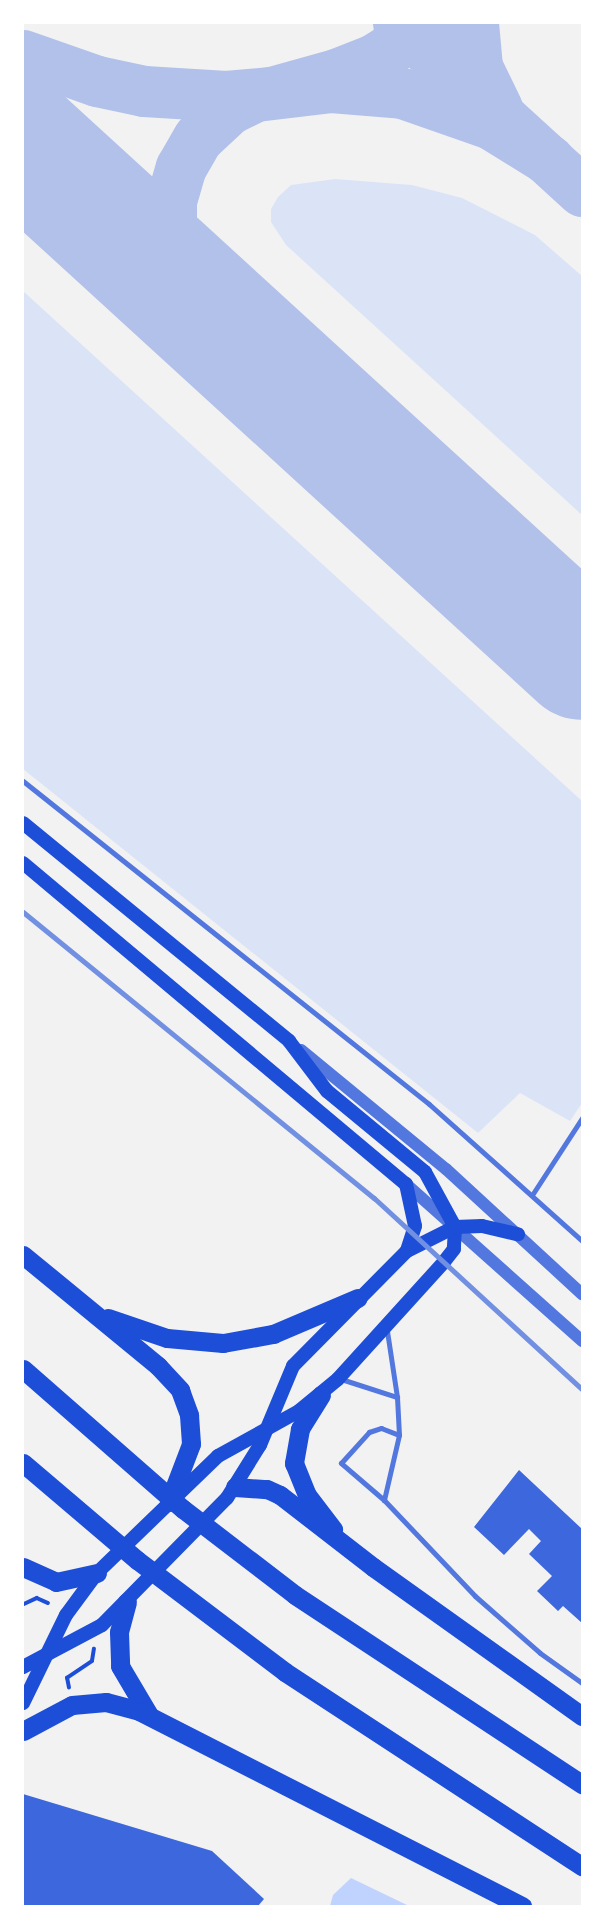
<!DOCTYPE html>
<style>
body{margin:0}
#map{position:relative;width:605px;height:1929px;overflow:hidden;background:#f2f2f2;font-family:Barlow,sans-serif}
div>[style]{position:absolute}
.green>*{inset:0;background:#dbe4f7}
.water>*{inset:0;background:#bfd3fe}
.taxiway>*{height:51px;margin:-25.5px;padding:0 25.5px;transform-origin:25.5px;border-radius:25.5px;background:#b2c1ea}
.runway>*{height:128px;margin:-64px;padding:0 64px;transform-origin:64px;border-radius:64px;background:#b2c1ea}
.building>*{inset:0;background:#3d67dc}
.path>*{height:3.5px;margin:-1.75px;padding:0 1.75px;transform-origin:1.75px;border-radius:1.75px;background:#1d4ed8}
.service>*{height:5px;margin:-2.5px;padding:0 2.5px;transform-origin:2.5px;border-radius:2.5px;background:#5277de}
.tertiary>*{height:12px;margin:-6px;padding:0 6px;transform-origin:6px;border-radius:6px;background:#5277de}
.secondary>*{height:14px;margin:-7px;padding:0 7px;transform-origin:7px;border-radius:7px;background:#1d4ed8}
.motorway>*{height:19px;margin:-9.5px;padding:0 9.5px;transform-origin:9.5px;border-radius:9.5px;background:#1d4ed8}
.rail>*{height:5px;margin:-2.5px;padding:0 2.5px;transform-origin:2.5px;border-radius:2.5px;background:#7290e2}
span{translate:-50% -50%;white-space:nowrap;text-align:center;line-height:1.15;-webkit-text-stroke:5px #fff;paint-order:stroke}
.frame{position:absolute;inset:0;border:24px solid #fff;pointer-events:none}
</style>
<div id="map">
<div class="green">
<div style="clip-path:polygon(335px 179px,412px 185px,462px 198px,535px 235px,582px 276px,582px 515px,286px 245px,271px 222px,271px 209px,278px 197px,291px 185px)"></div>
<div style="clip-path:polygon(23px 291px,582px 801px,582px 1103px,570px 1121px,520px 1093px,478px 1133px,23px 769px)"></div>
</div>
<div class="water">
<div style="clip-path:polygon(351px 1878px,409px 1906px,330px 1906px,333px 1895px)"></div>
</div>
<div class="taxiway">
<div style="left:398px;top:23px;width:249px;rotate:42.4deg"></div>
<div style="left:473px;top:23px;width:44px;rotate:84.8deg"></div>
<div style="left:477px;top:67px;width:46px;rotate:64deg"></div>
<div style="left:23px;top:55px;width:78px;rotate:19.4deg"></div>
<div style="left:97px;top:81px;width:48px;rotate:12deg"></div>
<div style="left:144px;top:91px;width:82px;rotate:3.5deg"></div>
<div style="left:226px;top:96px;width:45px;rotate:-5.1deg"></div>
<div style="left:271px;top:92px;width:67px;rotate:-15.5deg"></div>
<div style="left:336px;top:74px;width:41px;rotate:-21.5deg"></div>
<div style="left:374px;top:59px;width:67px;rotate:-32.3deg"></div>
<div style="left:214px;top:319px;width:65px;rotate:-122.5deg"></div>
<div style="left:179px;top:264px;width:33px;rotate:-104deg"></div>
<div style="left:171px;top:232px;width:31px;rotate:-90deg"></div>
<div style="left:171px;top:201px;width:35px;rotate:-74deg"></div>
<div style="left:181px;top:167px;width:34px;rotate:-60deg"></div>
<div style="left:198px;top:138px;width:42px;rotate:-43.1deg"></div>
<div style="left:229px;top:109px;width:30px;rotate:-26deg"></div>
<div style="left:256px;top:96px;width:76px;rotate:-6.8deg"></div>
<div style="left:331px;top:87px;width:71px;rotate:4.8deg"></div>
<div style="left:402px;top:93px;width:94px;rotate:19.2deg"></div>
<div style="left:491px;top:124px;width:68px;rotate:31.8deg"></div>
<div style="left:549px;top:625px;width:43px;rotate:39.3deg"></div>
</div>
<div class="runway">
<div style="left:23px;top:145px;width:757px;rotate:42.43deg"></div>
</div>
<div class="building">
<div style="clip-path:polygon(519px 1470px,582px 1529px,582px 1623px,563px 1606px,558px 1611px,537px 1591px,552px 1576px,529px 1554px,541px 1541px,529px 1529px,504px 1555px,474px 1527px)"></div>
<div style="clip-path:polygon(23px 1794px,212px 1851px,264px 1899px,258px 1906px,23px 1906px)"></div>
</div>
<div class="path">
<div style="left:24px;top:1604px;width:14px;rotate:-25deg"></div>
<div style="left:37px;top:1598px;width:12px;rotate:24deg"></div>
<div style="left:69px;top:1688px;width:10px;rotate:-101deg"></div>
<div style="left:67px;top:1678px;width:30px;rotate:-34deg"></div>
<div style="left:92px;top:1661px;width:12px;rotate:-81deg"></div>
</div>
<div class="service">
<div style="left:23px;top:781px;width:519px;rotate:38.5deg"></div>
<div style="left:429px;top:1104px;width:205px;rotate:41.8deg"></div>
<div style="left:532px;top:1195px;width:92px;rotate:-57deg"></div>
<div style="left:341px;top:1379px;width:59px;rotate:17.8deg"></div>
<div style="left:397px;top:1397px;width:67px;rotate:-98.6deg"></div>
<div style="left:397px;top:1397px;width:38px;rotate:87deg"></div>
<div style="left:399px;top:1435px;width:67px;rotate:103deg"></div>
<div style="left:384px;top:1500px;width:132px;rotate:46.5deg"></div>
<div style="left:475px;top:1596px;width:86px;rotate:41.2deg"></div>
<div style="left:540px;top:1653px;width:52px;rotate:35.5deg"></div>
<div style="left:384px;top:1500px;width:57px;rotate:-139.3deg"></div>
<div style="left:341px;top:1463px;width:42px;rotate:-47.9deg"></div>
<div style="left:369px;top:1432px;width:13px;rotate:-18deg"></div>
<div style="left:381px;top:1428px;width:19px;rotate:21deg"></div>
</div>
<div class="tertiary">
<div style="left:301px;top:1050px;width:188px;rotate:39.4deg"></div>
<div style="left:446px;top:1169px;width:185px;rotate:42.6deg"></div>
<div style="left:406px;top:1184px;width:236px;rotate:41.7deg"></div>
</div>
<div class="secondary">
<div style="left:23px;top:823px;width:344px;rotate:39.3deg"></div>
<div style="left:289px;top:1041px;width:63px;rotate:52.8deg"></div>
<div style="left:327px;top:1091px;width:127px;rotate:39.6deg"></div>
<div style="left:425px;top:1172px;width:63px;rotate:61.4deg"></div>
<div style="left:455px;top:1227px;width:22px;rotate:93deg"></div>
<div style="left:454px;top:1249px;width:16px;rotate:128deg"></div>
<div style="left:444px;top:1262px;width:158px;rotate:132.2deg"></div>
<div style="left:338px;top:1379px;width:50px;rotate:140.6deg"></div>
<div style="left:299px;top:1411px;width:93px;rotate:150.9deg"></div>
<div style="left:218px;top:1456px;width:168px;rotate:136deg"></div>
<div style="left:97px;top:1573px;width:52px;rotate:126.4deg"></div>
<div style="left:66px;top:1615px;width:98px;rotate:116deg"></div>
<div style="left:23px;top:863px;width:500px;rotate:40deg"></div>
<div style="left:406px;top:1184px;width:43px;rotate:77.9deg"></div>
<div style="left:415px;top:1226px;width:26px;rotate:108deg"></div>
<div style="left:23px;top:1667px;width:89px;rotate:-28deg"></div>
<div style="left:102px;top:1625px;width:178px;rotate:-45.5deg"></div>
<div style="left:227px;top:1498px;width:62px;rotate:-58.1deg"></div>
<div style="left:260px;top:1445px;width:86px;rotate:-67.3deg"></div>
<div style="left:293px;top:1366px;width:162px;rotate:-45.3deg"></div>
<div style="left:407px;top:1251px;width:54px;rotate:-26.6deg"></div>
<div style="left:455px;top:1227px;width:27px;rotate:-2deg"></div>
<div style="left:482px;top:1226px;width:37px;rotate:13deg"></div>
</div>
<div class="motorway">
<div style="left:23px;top:1255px;width:175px;rotate:39.4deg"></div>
<div style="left:158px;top:1366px;width:33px;rotate:47deg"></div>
<div style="left:180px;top:1390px;width:27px;rotate:70deg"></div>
<div style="left:189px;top:1415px;width:29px;rotate:86deg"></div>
<div style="left:191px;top:1444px;width:62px;rotate:110.8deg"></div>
<div style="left:108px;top:1318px;width:62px;rotate:18.7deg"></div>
<div style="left:167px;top:1338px;width:56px;rotate:5.1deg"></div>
<div style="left:223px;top:1343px;width:51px;rotate:-10.2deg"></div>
<div style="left:273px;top:1334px;width:92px;rotate:-23deg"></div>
<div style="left:23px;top:1369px;width:213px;rotate:41.2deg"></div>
<div style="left:183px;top:1509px;width:141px;rotate:37.5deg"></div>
<div style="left:295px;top:1595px;width:344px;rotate:33.4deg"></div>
<div style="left:321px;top:1395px;width:40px;rotate:122deg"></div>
<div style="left:300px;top:1429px;width:35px;rotate:100deg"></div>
<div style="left:294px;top:1463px;width:35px;rotate:68deg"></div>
<div style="left:307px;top:1495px;width:43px;rotate:52.6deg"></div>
<div style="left:23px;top:1463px;width:150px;rotate:40.4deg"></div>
<div style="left:137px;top:1560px;width:186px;rotate:37.1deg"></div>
<div style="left:285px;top:1672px;width:355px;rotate:33.2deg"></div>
<div style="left:235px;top:1487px;width:32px;rotate:4deg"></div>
<div style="left:267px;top:1489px;width:14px;rotate:25deg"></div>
<div style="left:280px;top:1495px;width:118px;rotate:37.7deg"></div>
<div style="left:373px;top:1567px;width:257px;rotate:35.5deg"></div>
<div style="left:23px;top:1567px;width:36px;rotate:24deg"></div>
<div style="left:56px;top:1582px;width:42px;rotate:-12.4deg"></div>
<div style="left:127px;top:1602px;width:31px;rotate:105deg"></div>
<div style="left:119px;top:1632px;width:34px;rotate:88deg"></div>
<div style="left:120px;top:1666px;width:57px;rotate:59.4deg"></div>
<div style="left:23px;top:1731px;width:55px;rotate:-28deg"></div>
<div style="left:72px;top:1705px;width:34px;rotate:-5deg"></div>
<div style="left:106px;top:1702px;width:34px;rotate:15deg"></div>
<div style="left:139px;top:1711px;width:430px;rotate:27deg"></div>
</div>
<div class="rail">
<div style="left:23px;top:912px;width:453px;rotate:39.2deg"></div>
<div style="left:374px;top:1198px;width:282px;rotate:42.6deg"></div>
</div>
<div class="frame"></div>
</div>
